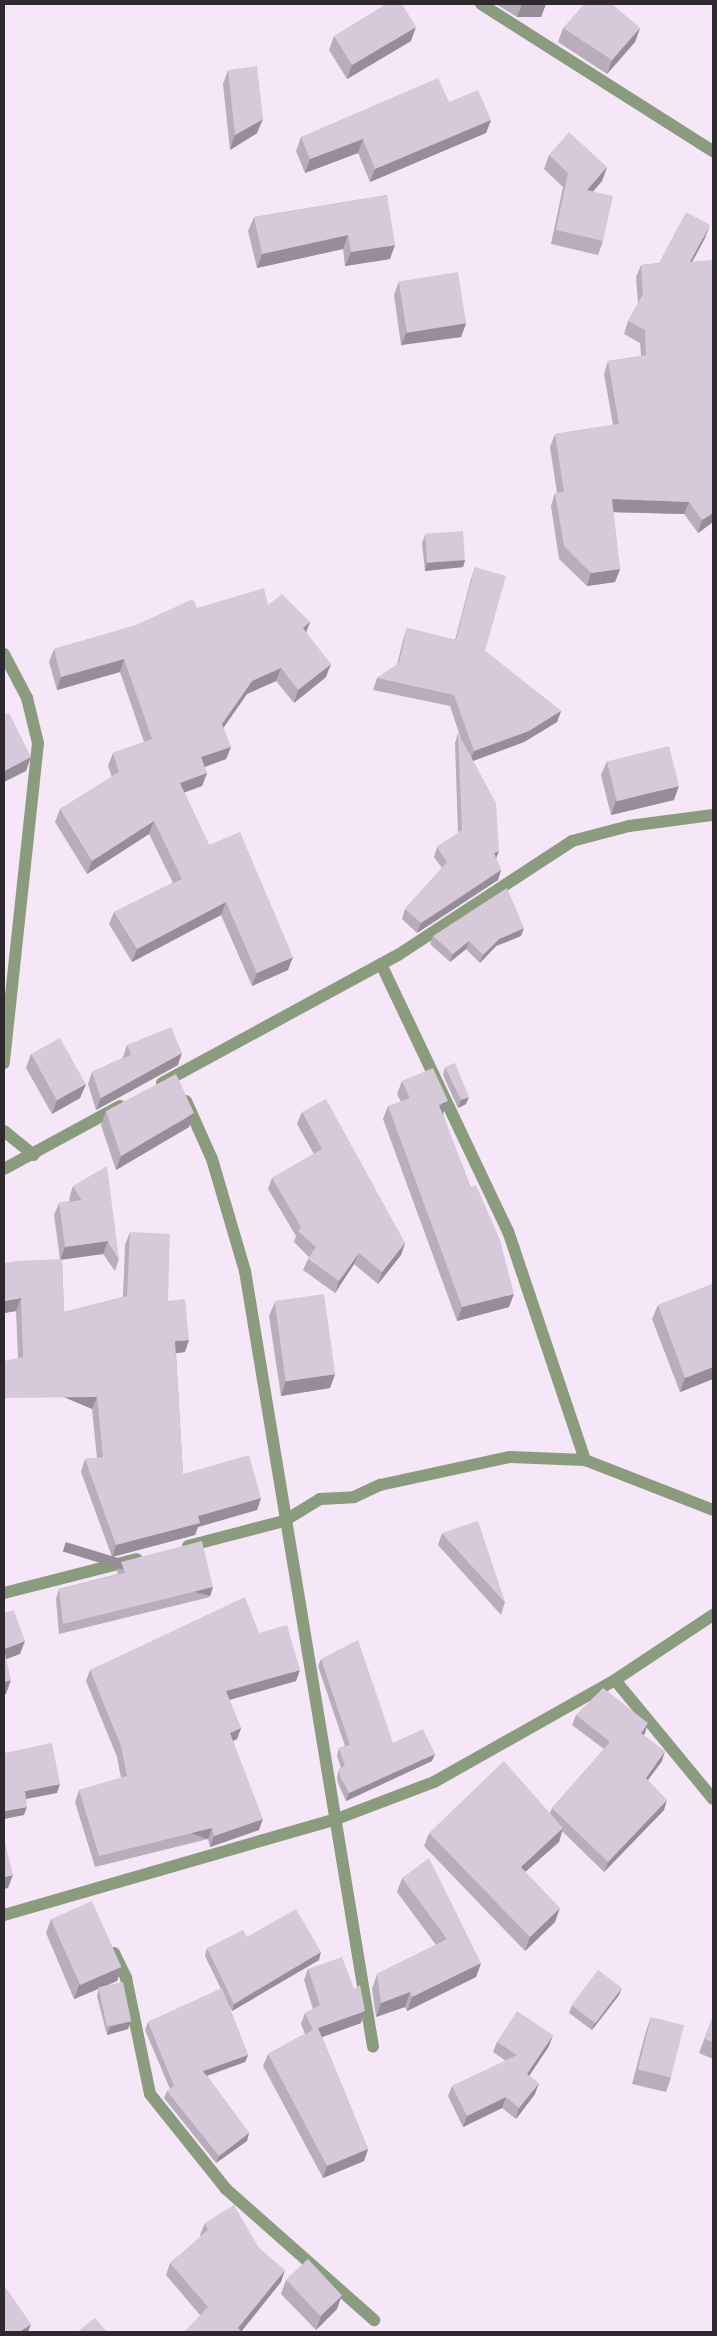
<!DOCTYPE html>
<style>
body{margin:0}
#map{position:relative;width:717px;height:2336px;overflow:hidden;background:#f5e7f8;font-family:"PT Sans Narrow",sans-serif}
div>[style]{position:absolute}
.minor>*{height:12px;margin:-6px;padding:0 6px;transform-origin:6px;border-radius:6px;background:#8b9b7d}
.wall>*{inset:0;background:#b8adbb}
.shaded-wall>*{inset:0;background:#968d98;transform-origin:0 0}
.building>*{inset:0;background:#d6c9d9;transform-origin:0 0}
span{translate:-50% -50%;white-space:nowrap;text-align:center;line-height:1.15;-webkit-text-stroke:4.5px #fff;paint-order:stroke}
.frame{position:absolute;inset:0;border:5px solid #2e292f;pointer-events:none}
</style>
<div id="map">
<div class="minor">
<div style="left:481px;top:4px;width:275px;rotate:32.4deg"></div>
<div style="left:4px;top:654px;width:50px;rotate:62.4deg"></div>
<div style="left:27px;top:698px;width:46px;rotate:76.3deg"></div>
<div style="left:38px;top:743px;width:322px;rotate:96.1deg"></div>
<div style="left:381px;top:964px;width:296px;rotate:64.6deg"></div>
<div style="left:508px;top:1231px;width:242px;rotate:71.4deg"></div>
<div style="left:162px;top:1083px;width:268px;rotate:-28.5deg"></div>
<div style="left:398px;top:955px;width:208px;rotate:-33.2deg"></div>
<div style="left:572px;top:841px;width:59px;rotate:-14.7deg"></div>
<div style="left:629px;top:826px;width:85px;rotate:-7.5deg"></div>
<div style="left:186px;top:1101px;width:64px;rotate:65.9deg"></div>
<div style="left:212px;top:1159px;width:117px;rotate:73.6deg"></div>
<div style="left:245px;top:1271px;width:786px;rotate:80.63deg"></div>
<div style="left:4px;top:1131px;width:38px;rotate:39deg"></div>
<div style="left:4px;top:1169px;width:132px;rotate:-28.5deg"></div>
<div style="left:188px;top:1546px;width:99px;rotate:-14.6deg"></div>
<div style="left:284px;top:1521px;width:42px;rotate:-31.4deg"></div>
<div style="left:320px;top:1499px;width:34px;rotate:-3deg"></div>
<div style="left:354px;top:1497px;width:29px;rotate:-25deg"></div>
<div style="left:380px;top:1485px;width:133px;rotate:-12.2deg"></div>
<div style="left:510px;top:1457px;width:75px;rotate:2.3deg"></div>
<div style="left:585px;top:1460px;width:137px;rotate:21.3deg"></div>
<div style="left:4px;top:1593px;width:137px;rotate:-14.3deg"></div>
<div style="left:615px;top:1680px;width:154px;rotate:50.5deg"></div>
<div style="left:4px;top:1915px;width:343px;rotate:-16.1deg"></div>
<div style="left:334px;top:1820px;width:107px;rotate:-20.8deg"></div>
<div style="left:434px;top:1782px;width:208px;rotate:-29.4deg"></div>
<div style="left:615px;top:1680px;width:118px;rotate:-33.6deg"></div>
<div style="left:114px;top:1953px;width:28px;rotate:64deg"></div>
<div style="left:126px;top:1978px;width:118px;rotate:78.3deg"></div>
<div style="left:150px;top:2094px;width:122px;rotate:51.3deg"></div>
<div style="left:226px;top:2189px;width:198px;rotate:41.5deg"></div>
</div>
<div class="wall">
<div style="clip-path:polygon(496px 4px,546px 4px,541px 17px,517px 17px)"></div>
<div style="clip-path:polygon(563px 28px,640px 28px,635px 42px,607px 74px,558px 42px)"></div>
<div style="clip-path:polygon(334px 36px,411px 41px,347px 79px,329px 50px)"></div>
<div style="clip-path:polygon(228px 70px,257px 133px,230px 150px,223px 84px)"></div>
<div style="clip-path:polygon(449px 102px,491px 120px,486px 133px,370px 182px,358px 153px,305px 173px,296px 151px,301px 137px)"></div>
<div style="clip-path:polygon(549px 155px,607px 167px,602px 181px,593px 192px,603px 241px,598px 255px,551px 244px,563px 187px,544px 169px)"></div>
<div style="clip-path:polygon(387px 195px,390px 259px,345px 266px,343px 249px,257px 268px,248px 231px,254px 217px)"></div>
<div style="clip-path:polygon(705px 238px,692px 262px,713px 272px,713px 522px,698px 533px,684px 514px,613px 512px,620px 569px,615px 582px,587px 586px,559px 559px,551px 506px,555px 493px,557px 493px,550px 447px,555px 434px,613px 425px,604px 374px,608px 361px,641px 356px,640px 343px,624px 334px,628px 321px,638px 303px,636px 277px,641px 265px,659px 263px)"></div>
<div style="clip-path:polygon(399px 281px,466px 323px,461px 337px,401px 345px,394px 295px)"></div>
<div style="clip-path:polygon(425px 535px,465px 560px,463px 567px,425px 571px,422px 543px)"></div>
<div style="clip-path:polygon(475px 567px,485px 651px,561px 711px,557px 722px,524px 742px,473px 761px,496px 858px,501px 870px,498px 880px,417px 933px,402px 919px,405px 909px,442px 868px,434px 857px,437px 847px,458px 833px,455px 743px,458px 733px,461px 739px,450px 706px,373px 690px,377px 678px,397px 665px,403px 640px,407px 628px,455px 640px,471px 579px)"></div>
<div style="clip-path:polygon(268px 605px,310px 622px,306px 632px,326px 677px,294px 703px,276px 681px,247px 694px,223px 728px,231px 747px,226px 759px,205px 767px,207px 773px,202px 786px,184px 792px,209px 845px,288px 970px,252px 986px,221px 915px,132px 962px,109px 924px,114px 912px,173px 883px,149px 834px,87px 874px,55px 822px,60px 809px,112px 777px,108px 766px,113px 753px,144px 742px,120px 672px,57px 690px,49px 662px,54px 649px,197px 608px)"></div>
<div style="clip-path:polygon(607px 761px,674px 800px,611px 815px,601px 775px)"></div>
<div style="clip-path:polygon(433px 936px,521px 936px,496px 946px,480px 963px,466px 949px,450px 962px,430px 944px)"></div>
<div style="clip-path:polygon(127px 1045px,178px 1065px,96px 1110px,88px 1084px,92px 1072px,123px 1058px,123px 1057px)"></div>
<div style="clip-path:polygon(31px 1054px,86px 1084px,80px 1098px,52px 1114px,26px 1068px)"></div>
<div style="clip-path:polygon(445px 1067px,466px 1104px,458px 1108px,443px 1075px)"></div>
<div style="clip-path:polygon(402px 1081px,443px 1114px,509px 1307px,457px 1321px,383px 1119px,388px 1106px,401px 1102px,397px 1094px)"></div>
<div style="clip-path:polygon(106px 1111px,189px 1127px,116px 1170px,101px 1125px)"></div>
<div style="clip-path:polygon(302px 1112px,405px 1243px,401px 1255px,378px 1284px,354px 1264px,335px 1293px,303px 1270px,309px 1257px,294px 1242px,296px 1236px,268px 1189px,272px 1178px,314px 1154px,297px 1124px)"></div>
<div style="clip-path:polygon(73px 1186px,119px 1259px,115px 1271px,103px 1254px,62px 1259px,64px 1312px,123px 1297px,125px 1245px,130px 1232px,168px 1301px,185px 1352px,176px 1353px,183px 1474px,261px 1498px,257px 1510px,198px 1527px,195px 1535px,112px 1557px,81px 1472px,85px 1459px,97px 1458px,92px 1409px,18px 1358px,16px 1311px,4px 1313px,60px 1259px,54px 1215px,59px 1203px,70px 1201px,69px 1199px)"></div>
<div style="clip-path:polygon(713px 1284px,713px 1379px,680px 1392px,652px 1319px,658px 1305px)"></div>
<div style="clip-path:polygon(275px 1302px,335px 1374px,330px 1388px,281px 1396px,269px 1316px)"></div>
<div style="clip-path:polygon(442px 1533px,505px 1602px,501px 1615px,438px 1545px)"></div>
<div style="clip-path:polygon(121px 1562px,210px 1597px,59px 1634px,56px 1599px,59px 1589px,118px 1574px,117px 1572px)"></div>
<div style="clip-path:polygon(259px 1633px,296px 1681px,229px 1700px,241px 1728px,237px 1739px,233px 1741px,259px 1830px,210px 1847px,208px 1839px,95px 1867px,75px 1802px,79px 1790px,121px 1778px,117px 1757px,86px 1681px,90px 1670px)"></div>
<div style="clip-path:polygon(321px 1659px,393px 1743px,432px 1761px,346px 1801px,338px 1783px,337px 1777px,339px 1769px,341px 1768px,337px 1756px,339px 1748px,345px 1746px,318px 1666px)"></div>
<div style="clip-path:polygon(576px 1715px,645px 1733px,644px 1735px,662px 1761px,648px 1780px,664px 1810px,604px 1872px,562px 1831px,559px 1842px,525px 1872px,555px 1922px,525px 1951px,424px 1846px,429px 1833px,550px 1813px,552px 1808px,604px 1749px,572px 1725px)"></div>
<div style="clip-path:polygon(402px 1878px,481px 1963px,476px 1977px,407px 2011px,405px 2007px,376px 2017px,372px 1989px,377px 1974px,436px 1945px,397px 1892px)"></div>
<div style="clip-path:polygon(51px 1919px,122px 1967px,117px 1981px,74px 1999px,46px 1933px)"></div>
<div style="clip-path:polygon(247px 1937px,319px 1960px,232px 2011px,228px 2004px,248px 2055px,245px 2062px,207px 2076px,249px 2133px,247px 2141px,216px 2163px,164px 2098px,167px 2091px,170px 2089px,145px 2030px,148px 2022px,221px 1989px,205px 1956px,207px 1948px)"></div>
<div style="clip-path:polygon(308px 1969px,361px 2023px,322px 2037px,368px 2149px,364px 2161px,323px 2178px,263px 2066px,268px 2054px,305px 2034px,301px 2024px,305px 2013px,313px 2009px,304px 1980px)"></div>
<div style="clip-path:polygon(99px 1988px,131px 2021px,128px 2029px,107px 2035px,97px 1996px)"></div>
<div style="clip-path:polygon(619px 1995px,592px 2030px,569px 2013px,572px 2005px)"></div>
<div style="clip-path:polygon(713px 2016px,713px 2059px,699px 2053px)"></div>
<div style="clip-path:polygon(651px 2017px,671px 2078px,666px 2092px,632px 2084px,646px 2031px)"></div>
<div style="clip-path:polygon(497px 2042px,549px 2046px,529px 2076px,535px 2094px,516px 2119px,502px 2108px,463px 2127px,448px 2096px,452px 2086px,506px 2061px,493px 2052px)"></div>
<div style="clip-path:polygon(205px 2223px,259px 2248px,281px 2282px,241px 2331px,200px 2315px,166px 2275px,170px 2263px,201px 2237px,200px 2235px)"></div>
<div style="clip-path:polygon(286px 2280px,337px 2309px,316px 2330px,281px 2294px)"></div>
</div>
<div class="shaded-wall">
<div style="clip-path:polygon(522px 4px,546px 4px,541px 17px,517px 17px)"></div>
<div style="clip-path:polygon(416px 27px,411px 41px,347px 79px,352px 65px)"></div>
<div style="clip-path:polygon(640px 28px,635px 42px,607px 74px,612px 60px)"></div>
<div style="clip-path:polygon(263px 119px,257px 133px,230px 150px,235px 135px)"></div>
<div style="clip-path:polygon(491px 120px,486px 133px,370px 182px,375px 169px)"></div>
<div style="clip-path:polygon(363px 139px,358px 153px,305px 173px,310px 159px)"></div>
<div style="clip-path:polygon(607px 167px,602px 181px,582px 204px,587px 190px)"></div>
<div style="clip-path:polygon(710px 225px,705px 238px,685px 275px,690px 262px)"></div>
<div style="clip-path:polygon(348px 235px,343px 249px,257px 268px,262px 254px)"></div>
<div style="clip-path:polygon(395px 245px,390px 259px,345px 266px,351px 252px)"></div>
<div style="clip-path:polygon(466px 323px,461px 337px,401px 345px,407px 331px)"></div>
<div style="clip-path:polygon(612px 499px,689px 502px,684px 514px,607px 512px)"></div>
<div style="clip-path:polygon(713px 513px,713px 522px,698px 533px,702px 520px)"></div>
<div style="clip-path:polygon(465px 560px,463px 567px,425px 571px,427px 563px)"></div>
<div style="clip-path:polygon(620px 569px,615px 582px,587px 586px,591px 573px)"></div>
<div style="clip-path:polygon(310px 622px,305px 635px,303px 628px)"></div>
<div style="clip-path:polygon(124px 659px,120px 672px,57px 690px,61px 677px)"></div>
<div style="clip-path:polygon(331px 664px,326px 677px,294px 703px,298px 690px)"></div>
<div style="clip-path:polygon(281px 668px,276px 681px,247px 694px,217px 737px,222px 724px,252px 681px)"></div>
<div style="clip-path:polygon(561px 711px,557px 722px,524px 742px,470px 762px,474px 751px)"></div>
<div style="clip-path:polygon(231px 747px,226px 759px,196px 770px,201px 757px)"></div>
<div style="clip-path:polygon(31px 757px,26px 771px,4px 782px,4px 771px)"></div>
<div style="clip-path:polygon(207px 773px,202px 786px,175px 796px,180px 783px)"></div>
<div style="clip-path:polygon(679px 786px,674px 800px,611px 815px,616px 801px)"></div>
<div style="clip-path:polygon(154px 821px,149px 834px,87px 874px,92px 861px)"></div>
<div style="clip-path:polygon(499px 851px,495px 861px,494px 853px)"></div>
<div style="clip-path:polygon(501px 870px,498px 880px,417px 933px,421px 923px)"></div>
<div style="clip-path:polygon(226px 902px,221px 915px,132px 962px,137px 949px)"></div>
<div style="clip-path:polygon(524px 928px,521px 936px,496px 946px,480px 963px,483px 955px,499px 939px)"></div>
<div style="clip-path:polygon(469px 941px,466px 949px,450px 962px,453px 954px)"></div>
<div style="clip-path:polygon(293px 957px,288px 970px,252px 986px,257px 973px)"></div>
<div style="clip-path:polygon(182px 1053px,178px 1065px,96px 1110px,101px 1098px)"></div>
<div style="clip-path:polygon(86px 1084px,80px 1098px,52px 1114px,57px 1100px)"></div>
<div style="clip-path:polygon(469px 1097px,466px 1104px,458px 1108px,461px 1100px)"></div>
<div style="clip-path:polygon(448px 1101px,443px 1114px,435px 1118px,439px 1105px)"></div>
<div style="clip-path:polygon(194px 1113px,189px 1127px,116px 1170px,121px 1156px)"></div>
<div style="clip-path:polygon(108px 1241px,103px 1254px,60px 1260px,65px 1247px)"></div>
<div style="clip-path:polygon(405px 1243px,401px 1255px,378px 1284px,382px 1272px)"></div>
<div style="clip-path:polygon(359px 1253px,354px 1264px,335px 1293px,339px 1281px)"></div>
<div style="clip-path:polygon(514px 1294px,509px 1307px,457px 1321px,462px 1307px)"></div>
<div style="clip-path:polygon(21px 1298px,16px 1311px,4px 1313px,4px 1301px)"></div>
<div style="clip-path:polygon(189px 1340px,185px 1352px,171px 1354px,175px 1341px)"></div>
<div style="clip-path:polygon(713px 1367px,713px 1379px,680px 1392px,685px 1378px)"></div>
<div style="clip-path:polygon(335px 1374px,330px 1388px,281px 1396px,286px 1381px)"></div>
<div style="left:97px;top:1397px;width:13px;height:93px;rotate:113deg"></div>
<div style="clip-path:polygon(261px 1498px,257px 1510px,198px 1527px,195px 1535px,112px 1557px,116px 1545px,198px 1516px)"></div>
<div style="left:213px;top:1587px;width:10px;height:154px;rotate:107deg"></div>
<div style="clip-path:polygon(25px 1641px,20px 1654px,4px 1660px,4px 1649px)"></div>
<div style="clip-path:polygon(300px 1670px,296px 1681px,222px 1702px,226px 1691px)"></div>
<div style="clip-path:polygon(11px 1680px,6px 1694px,4px 1694px,4px 1682px)"></div>
<div style="clip-path:polygon(648px 1723px,645px 1733px,637px 1743px,641px 1733px)"></div>
<div style="clip-path:polygon(241px 1728px,237px 1739px,226px 1744px,230px 1733px)"></div>
<div style="clip-path:polygon(665px 1751px,662px 1761px,642px 1788px,646px 1778px)"></div>
<div style="clip-path:polygon(435px 1754px,432px 1761px,346px 1801px,349px 1793px)"></div>
<div style="clip-path:polygon(60px 1784px,57px 1793px,21px 1800px,25px 1791px)"></div>
<div style="clip-path:polygon(667px 1800px,664px 1810px,604px 1872px,608px 1862px)"></div>
<div style="clip-path:polygon(27px 1807px,24px 1815px,4px 1819px,4px 1811px)"></div>
<div style="clip-path:polygon(263px 1819px,259px 1830px,210px 1847px,214px 1836px)"></div>
<div style="left:212px;top:1828px;width:12px;height:116px;rotate:110deg"></div>
<div style="clip-path:polygon(563px 1828px,559px 1842px,516px 1880px,521px 1867px)"></div>
<div style="clip-path:polygon(13px 1875px,8px 1888px,4px 1889px,4px 1877px)"></div>
<div style="clip-path:polygon(560px 1908px,555px 1922px,525px 1951px,530px 1937px)"></div>
<div style="clip-path:polygon(321px 1952px,319px 1960px,232px 2011px,234px 2004px)"></div>
<div style="clip-path:polygon(481px 1963px,476px 1977px,407px 2011px,412px 1997px)"></div>
<div style="clip-path:polygon(122px 1967px,117px 1981px,74px 1999px,79px 1985px)"></div>
<div style="clip-path:polygon(622px 1988px,619px 1995px,592px 2030px,595px 2022px)"></div>
<div style="clip-path:polygon(410px 1992px,405px 2007px,376px 2017px,381px 2003px)"></div>
<div style="clip-path:polygon(365px 2011px,361px 2023px,314px 2040px,318px 2028px)"></div>
<div style="clip-path:polygon(131px 2021px,128px 2029px,107px 2035px,110px 2027px)"></div>
<div style="clip-path:polygon(553px 2035px,549px 2046px,523px 2085px,527px 2074px)"></div>
<div style="clip-path:polygon(248px 2055px,245px 2062px,200px 2078px,203px 2071px)"></div>
<div style="clip-path:polygon(539px 2083px,535px 2094px,516px 2119px,519px 2108px)"></div>
<div style="clip-path:polygon(506px 2097px,502px 2108px,463px 2127px,467px 2116px)"></div>
<div style="clip-path:polygon(249px 2133px,247px 2141px,216px 2163px,219px 2156px)"></div>
<div style="clip-path:polygon(368px 2149px,364px 2161px,323px 2178px,327px 2166px)"></div>
<div style="clip-path:polygon(285px 2270px,281px 2282px,241px 2332px,238px 2328px)"></div>
<div style="clip-path:polygon(342px 2295px,337px 2309px,316px 2330px,321px 2316px)"></div>
<div style="clip-path:polygon(31px 2324px,28px 2332px,19px 2332px)"></div>
</div>
<div class="building">
<div style="clip-path:polygon(386px 4px,402px 4px,416px 27px,352px 65px,334px 36px)"></div>
<div style="clip-path:polygon(584px 4px,612px 4px,640px 28px,612px 60px,563px 28px)"></div>
<div style="clip-path:polygon(257px 66px,263px 119px,235px 135px,228px 70px)"></div>
<div style="clip-path:polygon(438px 78px,449px 102px,478px 90px,491px 120px,375px 169px,363px 139px,310px 159px,301px 137px)"></div>
<div style="clip-path:polygon(569px 132px,607px 167px,587px 190px,613px 196px,603px 241px,556px 230px,568px 173px,549px 155px)"></div>
<div style="clip-path:polygon(387px 195px,395px 245px,351px 252px,348px 235px,262px 254px,254px 217px)"></div>
<div style="clip-path:polygon(686px 212px,710px 225px,690px 262px,712px 260px,713px 272px,713px 513px,702px 520px,689px 502px,612px 499px,620px 569px,591px 573px,564px 546px,555px 493px,564px 492px,555px 434px,619px 424px,608px 361px,646px 355px,645px 330px,628px 321px,643px 294px,641px 265px,659px 263px)"></div>
<div style="left:458px;top:272px;width:52px;height:60px;rotate:81deg"></div>
<div style="left:463px;top:531px;width:29px;height:38px;rotate:86deg"></div>
<div style="clip-path:polygon(475px 567px,506px 576px,485px 651px,561px 711px,529px 731px,474px 751px,454px 695px,377px 678px,399px 663px,407px 628px,456px 640px)"></div>
<div style="clip-path:polygon(264px 588px,268px 605px,282px 594px,310px 622px,303px 628px,331px 664px,298px 690px,281px 668px,252px 681px,222px 724px,231px 747px,201px 757px,207px 773px,180px 783px,209px 845px,240px 832px,293px 957px,257px 973px,226px 902px,137px 949px,114px 912px,182px 879px,154px 821px,92px 861px,60px 809px,119px 772px,113px 753px,152px 739px,124px 659px,61px 677px,54px 649px,136px 625px,193px 599px,197px 608px)"></div>
<div style="clip-path:polygon(9px 713px,31px 757px,4px 771px,4px 715px)"></div>
<div style="clip-path:polygon(458px 733px,496px 803px,499px 851px,494px 853px,501px 870px,421px 923px,405px 909px,447px 862px,437px 847px,462px 830px)"></div>
<div style="left:669px;top:746px;width:41px;height:64px;rotate:76deg"></div>
<div style="clip-path:polygon(507px 888px,524px 928px,499px 939px,483px 955px,469px 941px,453px 954px,433px 936px)"></div>
<div style="clip-path:polygon(171px 1027px,182px 1053px,101px 1098px,92px 1072px,131px 1055px,127px 1045px)"></div>
<div style="left:60px;top:1038px;width:53px;height:33px;rotate:61deg"></div>
<div style="clip-path:polygon(455px 1063px,469px 1097px,461px 1100px,445px 1067px)"></div>
<div style="clip-path:polygon(433px 1068px,448px 1101px,439px 1105px,471px 1187px,476px 1185px,500px 1240px,514px 1294px,462px 1307px,388px 1106px,410px 1098px,402px 1081px)"></div>
<div style="clip-path:polygon(176px 1074px,194px 1113px,121px 1156px,106px 1111px)"></div>
<div style="clip-path:polygon(326px 1099px,405px 1243px,382px 1272px,359px 1253px,339px 1281px,308px 1259px,316px 1247px,298px 1231px,301px 1227px,272px 1178px,322px 1149px,302px 1112px)"></div>
<div style="clip-path:polygon(107px 1166px,119px 1259px,108px 1241px,65px 1247px,59px 1203px,82px 1200px,73px 1186px)"></div>
<div style="clip-path:polygon(130px 1232px,170px 1234px,168px 1301px,185px 1299px,189px 1340px,175px 1341px,183px 1474px,249px 1455px,261px 1498px,198px 1516px,200px 1523px,116px 1545px,85px 1459px,103px 1457px,97px 1397px,4px 1398px,4px 1361px,23px 1357px,21px 1298px,4px 1301px,4px 1263px,17px 1261px,62px 1259px,64px 1312px,127px 1296px)"></div>
<div style="clip-path:polygon(713px 1284px,713px 1367px,685px 1378px,658px 1305px)"></div>
<div style="left:324px;top:1294px;width:81px;height:50px;rotate:82deg"></div>
<div style="clip-path:polygon(478px 1521px,505px 1602px,442px 1533px)"></div>
<div style="clip-path:polygon(202px 1541px,213px 1587px,63px 1624px,59px 1589px,125px 1573px,121px 1562px)"></div>
<div style="clip-path:polygon(245px 1597px,259px 1633px,287px 1625px,300px 1670px,226px 1691px,241px 1728px,230px 1733px,263px 1819px,214px 1836px,212px 1828px,99px 1856px,79px 1790px,127px 1776px,121px 1746px,90px 1670px)"></div>
<div style="clip-path:polygon(14px 1610px,25px 1641px,4px 1649px,4px 1613px)"></div>
<div style="clip-path:polygon(358px 1640px,393px 1743px,423px 1729px,435px 1754px,349px 1793px,340px 1776px,339px 1769px,345px 1766px,339px 1748px,350px 1745px,321px 1659px)"></div>
<div style="clip-path:polygon(4px 1650px,11px 1680px,4px 1682px)"></div>
<div style="clip-path:polygon(603px 1688px,648px 1723px,641px 1733px,665px 1751px,646px 1778px,667px 1800px,608px 1862px,552px 1808px,610px 1742px,576px 1715px)"></div>
<div style="clip-path:polygon(52px 1743px,60px 1784px,25px 1791px,27px 1807px,4px 1811px,4px 1753px)"></div>
<div style="clip-path:polygon(504px 1761px,563px 1828px,521px 1867px,560px 1908px,530px 1937px,429px 1833px)"></div>
<div style="clip-path:polygon(4px 1839px,13px 1875px,4px 1877px)"></div>
<div style="clip-path:polygon(429px 1858px,481px 1963px,412px 1997px,410px 1992px,381px 2003px,377px 1974px,447px 1939px,402px 1878px)"></div>
<div style="left:92px;top:1901px;width:72px;height:45px;rotate:66deg"></div>
<div style="clip-path:polygon(296px 1909px,321px 1952px,234px 2004px,207px 1948px,243px 1930px,247px 1937px)"></div>
<div style="clip-path:polygon(342px 1957px,354px 1989px,360px 1985px,365px 2011px,318px 2028px,368px 2149px,327px 2166px,268px 2054px,313px 2030px,305px 2013px,320px 2005px,308px 1969px)"></div>
<div style="left:598px;top:1970px;width:30px;height:44px;rotate:37deg"></div>
<div style="left:123px;top:1982px;width:40px;height:25px;rotate:78deg"></div>
<div style="clip-path:polygon(222px 1988px,248px 2055px,203px 2071px,249px 2133px,219px 2156px,167px 2091px,174px 2086px,148px 2022px)"></div>
<div style="clip-path:polygon(517px 2011px,553px 2035px,527px 2074px,539px 2083px,519px 2108px,506px 2097px,467px 2116px,452px 2086px,517px 2055px,497px 2042px)"></div>
<div style="clip-path:polygon(713px 2016px,713px 2042px,705px 2039px)"></div>
<div style="left:651px;top:2017px;width:34px;height:54px;rotate:14deg"></div>
<div style="clip-path:polygon(234px 2205px,259px 2248px,285px 2270px,238px 2328px,242px 2332px,184px 2332px,208px 2307px,170px 2263px,208px 2230px,205px 2223px)"></div>
<div style="left:308px;top:2259px;width:50px;height:30px;rotate:47deg"></div>
<div style="clip-path:polygon(4px 2285px,31px 2324px,19px 2332px,4px 2332px)"></div>
<div style="clip-path:polygon(95px 2318px,107px 2332px,77px 2332px)"></div>
</div>
<div class="frame"></div>
</div>
